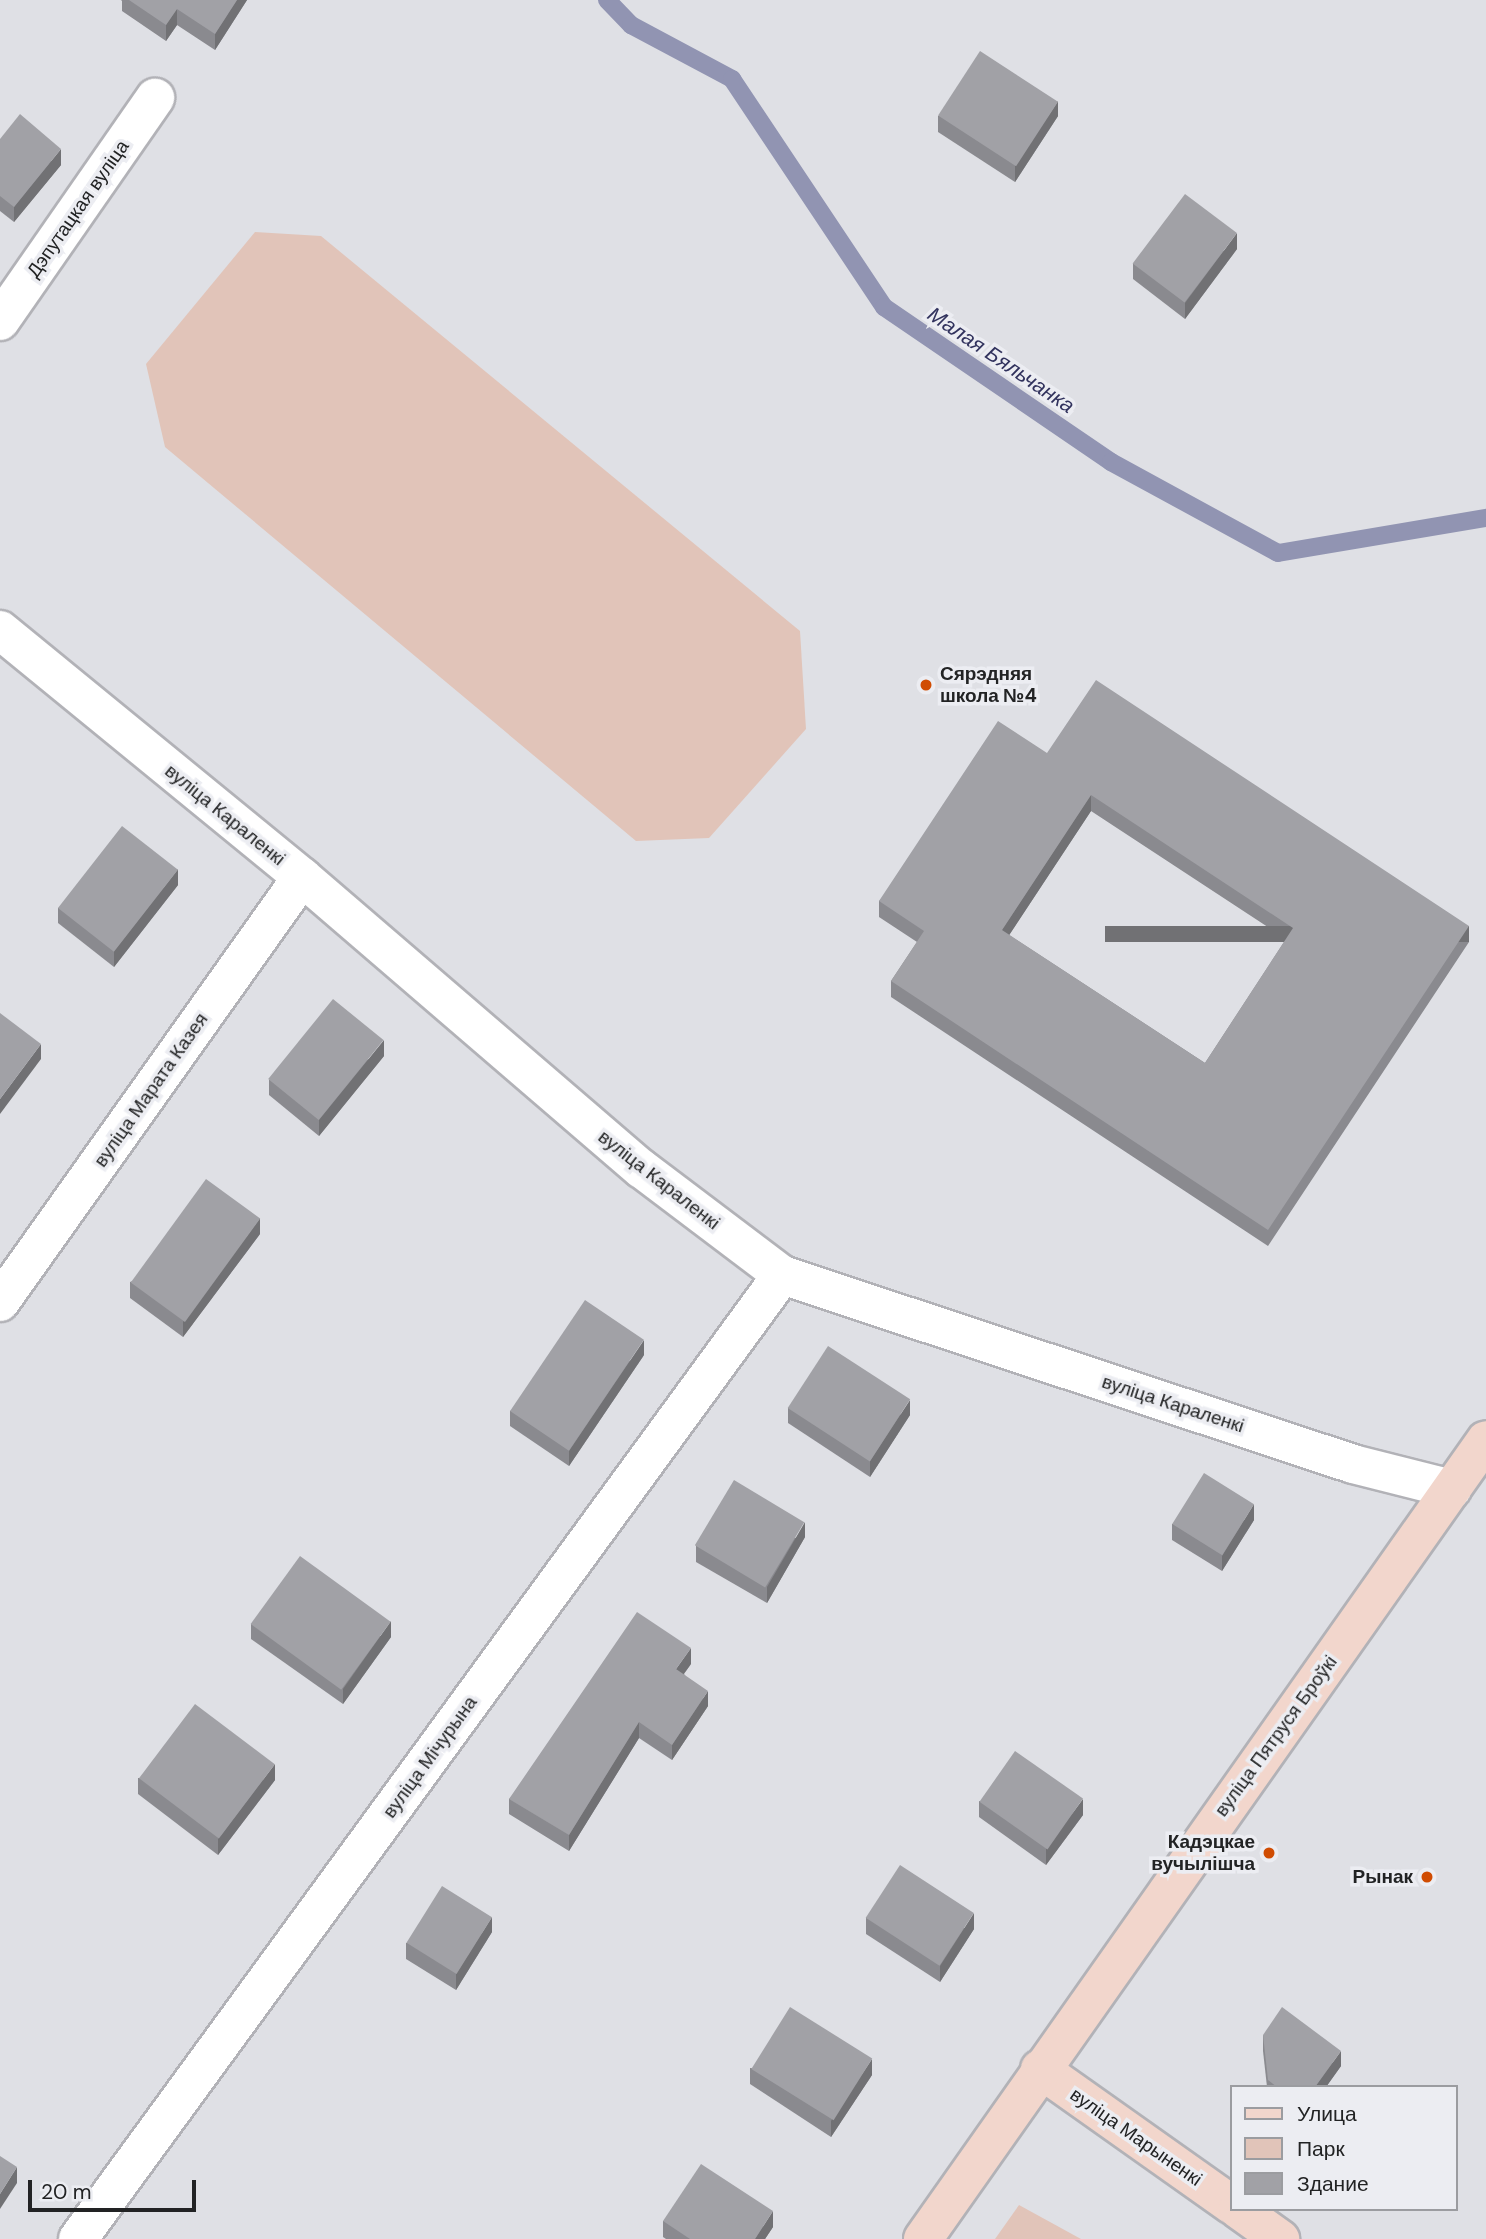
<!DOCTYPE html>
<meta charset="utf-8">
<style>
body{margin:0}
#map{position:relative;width:1486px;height:2239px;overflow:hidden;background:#dfe0e5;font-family:"DM Sans",sans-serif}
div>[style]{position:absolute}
.green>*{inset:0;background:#e1c4b9}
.stream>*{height:18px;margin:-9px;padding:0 9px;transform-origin:9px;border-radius:9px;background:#9194b2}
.roads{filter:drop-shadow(2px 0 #b2b2b7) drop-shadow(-2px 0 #b2b2b7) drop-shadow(0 2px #b2b2b7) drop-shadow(0 -2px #b2b2b7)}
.street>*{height:38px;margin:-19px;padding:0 19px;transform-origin:19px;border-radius:19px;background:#fff}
.secondary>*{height:38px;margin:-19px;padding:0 19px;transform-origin:19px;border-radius:19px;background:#f2d6cc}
.wall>*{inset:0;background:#8a8a8f}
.shaded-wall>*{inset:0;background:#717174;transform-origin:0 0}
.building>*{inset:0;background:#a1a1a6;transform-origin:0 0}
.dots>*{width:19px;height:19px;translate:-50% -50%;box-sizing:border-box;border:4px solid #ecedf2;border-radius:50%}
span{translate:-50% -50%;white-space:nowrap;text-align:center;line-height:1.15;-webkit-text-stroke:7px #ecedf2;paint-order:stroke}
.street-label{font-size:19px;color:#222324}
.poi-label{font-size:19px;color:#222324;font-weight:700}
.left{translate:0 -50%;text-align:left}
.right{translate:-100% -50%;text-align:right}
.water-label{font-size:21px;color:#31325d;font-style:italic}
.legend{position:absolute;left:1230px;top:2085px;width:228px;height:126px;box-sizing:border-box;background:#ecedf2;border:2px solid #9b9ca0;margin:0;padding:9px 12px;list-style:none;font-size:21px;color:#222324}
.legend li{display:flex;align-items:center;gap:14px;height:35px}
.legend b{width:35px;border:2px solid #9b9ca0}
.scale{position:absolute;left:28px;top:2180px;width:168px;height:32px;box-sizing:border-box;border:4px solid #222324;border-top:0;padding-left:9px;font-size:21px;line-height:24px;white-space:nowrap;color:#222324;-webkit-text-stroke:5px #ecedf2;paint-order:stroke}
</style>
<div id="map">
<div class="green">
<div style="clip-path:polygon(255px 232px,321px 236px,800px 631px,806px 729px,709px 838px,636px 841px,165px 447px,146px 364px)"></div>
<div style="clip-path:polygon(1019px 2205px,1081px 2239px,995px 2239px)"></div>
</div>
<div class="stream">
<div style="left:607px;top:0;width:35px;rotate:46deg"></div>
<div style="left:631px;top:25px;width:115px;rotate:28.1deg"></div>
<div style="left:732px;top:79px;width:274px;rotate:56.3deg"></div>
<div style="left:884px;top:307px;width:275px;rotate:34.3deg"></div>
<div style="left:1111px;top:462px;width:190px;rotate:28.6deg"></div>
<div style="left:1278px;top:553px;width:211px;rotate:-9.6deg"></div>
</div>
<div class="roads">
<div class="street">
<div style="left:0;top:321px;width:272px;rotate:-55.2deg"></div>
<div style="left:0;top:630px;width:390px;rotate:39.3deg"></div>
<div style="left:302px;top:877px;width:448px;rotate:40.7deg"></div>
<div style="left:642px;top:1169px;width:176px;rotate:37.1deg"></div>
<div style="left:782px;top:1275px;width:601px;rotate:18.31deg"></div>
<div style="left:1353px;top:1464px;width:102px;rotate:14.2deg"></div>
<div style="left:0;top:1302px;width:521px;rotate:-54.6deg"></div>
<div style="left:78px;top:2239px;width:1194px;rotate:-53.86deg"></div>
</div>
<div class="secondary">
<div style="left:1040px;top:2069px;width:235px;rotate:35.3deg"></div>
<div style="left:1238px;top:2209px;width:52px;rotate:35.5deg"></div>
<div style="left:923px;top:2239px;width:977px;rotate:-54.83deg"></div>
</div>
</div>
<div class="wall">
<div style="clip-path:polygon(121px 0,247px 0,215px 50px,177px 25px,166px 41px,122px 11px,122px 1px)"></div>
<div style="clip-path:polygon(938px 116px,1058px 116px,1015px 182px,938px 132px)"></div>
<div style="clip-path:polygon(0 139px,61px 165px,14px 222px,0 211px)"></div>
<div style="clip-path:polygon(1237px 249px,1185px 319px,1133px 279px,1133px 264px)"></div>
<div style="clip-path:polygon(evenodd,1047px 753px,1469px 942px,1268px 1246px,891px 997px,891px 981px,917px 942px,879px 917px,879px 901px,1047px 753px,1091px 811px,1286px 939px,1205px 1063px,1009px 935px,1091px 811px)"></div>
<div style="clip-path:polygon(178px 885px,114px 967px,58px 923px,58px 908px)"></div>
<div style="clip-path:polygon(384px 1056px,319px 1136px,269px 1095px,269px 1080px)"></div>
<div style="clip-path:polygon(260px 1234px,183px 1337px,130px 1298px,130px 1282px)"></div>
<div style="clip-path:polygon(644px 1355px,569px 1466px,510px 1426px,510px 1411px)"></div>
<div style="clip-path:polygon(788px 1408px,910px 1415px,870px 1477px,788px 1423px)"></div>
<div style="clip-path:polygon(1254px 1520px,1222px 1571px,1172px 1540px,1172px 1524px)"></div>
<div style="clip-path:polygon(805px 1537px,767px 1603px,696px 1562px,696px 1546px)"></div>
<div style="clip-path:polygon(251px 1624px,391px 1637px,343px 1704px,251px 1639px)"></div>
<div style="clip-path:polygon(691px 1664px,684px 1674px,708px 1706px,672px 1760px,639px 1738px,569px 1851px,509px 1814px,509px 1799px)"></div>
<div style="clip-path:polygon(138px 1778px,275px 1780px,218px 1855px,138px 1794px)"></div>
<div style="clip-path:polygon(979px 1801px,1083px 1815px,1046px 1865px,979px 1817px)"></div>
<div style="clip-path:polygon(866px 1918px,974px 1929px,940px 1982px,866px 1934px)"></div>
<div style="clip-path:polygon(492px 1932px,456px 1990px,406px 1959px,406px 1943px)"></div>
<div style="clip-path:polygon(1263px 2035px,1341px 2066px,1326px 2087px,1267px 2087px,1263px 2051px)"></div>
<div style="clip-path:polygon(750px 2068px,872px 2075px,831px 2137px,750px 2084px)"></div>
<div style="clip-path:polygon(663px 2221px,773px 2227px,765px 2239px,666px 2239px,663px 2237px)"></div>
</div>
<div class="shaded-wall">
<div style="clip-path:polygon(237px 0,247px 0,215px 50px,215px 34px)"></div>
<div style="clip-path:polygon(177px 9px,177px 25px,166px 41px,166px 25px)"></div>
<div style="clip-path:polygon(1058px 101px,1058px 116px,1015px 182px,1015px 166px)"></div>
<div style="clip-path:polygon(61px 149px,61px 165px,14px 222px,14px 207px)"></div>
<div style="clip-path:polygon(1237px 233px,1237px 249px,1185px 319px,1185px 303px)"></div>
<div style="clip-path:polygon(1091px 795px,1091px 811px,1002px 946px,1002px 930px)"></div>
<div style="clip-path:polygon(178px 869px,178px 885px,114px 967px,114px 951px)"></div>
<div style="left:1469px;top:926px;width:16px;height:364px;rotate:90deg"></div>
<div style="clip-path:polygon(384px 1040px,384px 1056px,319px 1136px,319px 1120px)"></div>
<div style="clip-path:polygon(41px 1044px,41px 1059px,0 1114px,0 1099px)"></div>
<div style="clip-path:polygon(260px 1218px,260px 1234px,183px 1337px,183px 1322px)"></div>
<div style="clip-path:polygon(644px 1340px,644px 1355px,569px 1466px,569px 1451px)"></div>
<div style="clip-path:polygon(910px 1400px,910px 1415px,870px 1477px,870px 1461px)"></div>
<div style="clip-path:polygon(1254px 1504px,1254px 1520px,1222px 1571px,1222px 1556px)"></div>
<div style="clip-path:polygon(805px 1522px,805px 1537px,767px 1603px,767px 1587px)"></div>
<div style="clip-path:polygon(391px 1621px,391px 1637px,343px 1704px,343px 1689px)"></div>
<div style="clip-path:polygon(691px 1648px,691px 1664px,676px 1684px,676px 1669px)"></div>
<div style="clip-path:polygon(708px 1691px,708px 1706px,672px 1760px,672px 1745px)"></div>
<div style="clip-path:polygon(639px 1722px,639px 1738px,569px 1851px,569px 1835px)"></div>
<div style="clip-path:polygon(275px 1764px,275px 1780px,218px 1855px,218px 1839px)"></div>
<div style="clip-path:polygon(1083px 1799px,1083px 1815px,1046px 1865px,1046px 1849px)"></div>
<div style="clip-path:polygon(974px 1913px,974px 1929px,940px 1982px,940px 1966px)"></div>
<div style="clip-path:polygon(492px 1917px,492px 1932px,456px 1990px,456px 1974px)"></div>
<div style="clip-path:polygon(1341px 2051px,1341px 2066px,1326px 2087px,1315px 2087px)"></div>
<div style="clip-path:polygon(872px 2059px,872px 2075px,831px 2137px,831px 2121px)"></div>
<div style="clip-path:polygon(17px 2167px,17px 2183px,0 2209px,0 2194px)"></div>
<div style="clip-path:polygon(773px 2211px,773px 2227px,765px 2239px,755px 2239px)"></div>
</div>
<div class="building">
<div style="clip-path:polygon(129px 0,237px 0,215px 34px,177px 9px,166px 25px)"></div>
<div style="left:980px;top:51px;width:93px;height:77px;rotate:33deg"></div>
<div style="clip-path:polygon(20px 114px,61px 149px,14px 207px,0 196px,0 139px)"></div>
<div style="left:1185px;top:194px;width:65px;height:87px;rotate:37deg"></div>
<div style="clip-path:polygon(evenodd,1096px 680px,1469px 926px,1268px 1230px,891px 981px,924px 931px,879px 901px,998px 721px,1047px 753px,1096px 680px,1091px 795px,1293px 928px,1205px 1063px,1002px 930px,1091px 795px)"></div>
<div style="left:122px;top:826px;width:71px;height:104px;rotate:38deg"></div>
<div style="left:333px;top:999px;width:65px;height:103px;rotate:39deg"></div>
<div style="clip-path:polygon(0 1013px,41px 1044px,0 1099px)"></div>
<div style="left:206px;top:1179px;width:67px;height:128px;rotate:36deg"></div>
<div style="left:585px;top:1300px;width:71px;height:134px;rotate:34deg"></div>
<div style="left:828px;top:1346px;width:98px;height:74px;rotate:33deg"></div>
<div style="left:1204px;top:1473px;width:59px;height:60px;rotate:32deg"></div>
<div style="left:734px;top:1480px;width:82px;height:76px;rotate:31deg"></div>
<div style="left:300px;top:1556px;width:112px;height:84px;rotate:36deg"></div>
<div style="clip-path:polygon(637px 1612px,691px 1648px,676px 1669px,708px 1691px,672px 1745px,639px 1722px,569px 1835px,509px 1799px)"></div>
<div style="left:195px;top:1704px;width:100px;height:93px;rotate:37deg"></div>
<div style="left:1015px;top:1751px;width:83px;height:62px;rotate:35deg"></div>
<div style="left:900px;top:1865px;width:88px;height:63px;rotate:33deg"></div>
<div style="left:442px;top:1886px;width:59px;height:67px;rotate:32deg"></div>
<div style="left:790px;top:2007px;width:97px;height:73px;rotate:32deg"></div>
<div style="clip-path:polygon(1282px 2007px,1341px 2051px,1315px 2087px,1277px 2087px,1268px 2080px,1263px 2035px)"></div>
<div style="clip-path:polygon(0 2156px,17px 2167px,0 2194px)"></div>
<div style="clip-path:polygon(701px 2164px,773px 2211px,755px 2239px,690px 2239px,663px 2221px)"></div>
</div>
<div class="dots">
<div style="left:926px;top:685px;background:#d04c02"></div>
<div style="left:1269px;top:1853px;background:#d04c02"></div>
<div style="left:1427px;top:1877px;background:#d04c02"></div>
</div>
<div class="street-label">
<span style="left:78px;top:209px;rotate:-55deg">Дэпутацкая вуліца</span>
<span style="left:225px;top:815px;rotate:39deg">вуліца Караленкі</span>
<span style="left:151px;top:1090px;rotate:-55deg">вуліца Марата Казея</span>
<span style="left:659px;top:1180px;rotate:38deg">вуліца Караленкі</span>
<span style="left:1173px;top:1404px;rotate:18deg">вуліца Караленкі</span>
<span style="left:1276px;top:1736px;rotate:-54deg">вуліца Пятруся Броўкі</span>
<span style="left:430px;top:1757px;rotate:-54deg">вуліца Мічурына</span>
<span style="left:1136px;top:2137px;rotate:35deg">вуліца Марыненкі</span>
</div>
<div class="poi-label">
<span class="left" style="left:940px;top:685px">Сярэдняя<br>школа №4</span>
<span class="right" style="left:1255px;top:1853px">Кадэцкае<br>вучылішча</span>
<span class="right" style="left:1413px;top:1877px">Рынак</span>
</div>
<div class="water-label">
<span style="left:1001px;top:360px;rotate:34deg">Малая Бяльчанка</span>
</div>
<ul class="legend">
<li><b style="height:9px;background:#f2d6cc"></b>Улица</li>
<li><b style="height:19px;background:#e1c4b9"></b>Парк</li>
<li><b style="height:19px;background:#a1a1a6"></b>Здание</li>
</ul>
<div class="scale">20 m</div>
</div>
